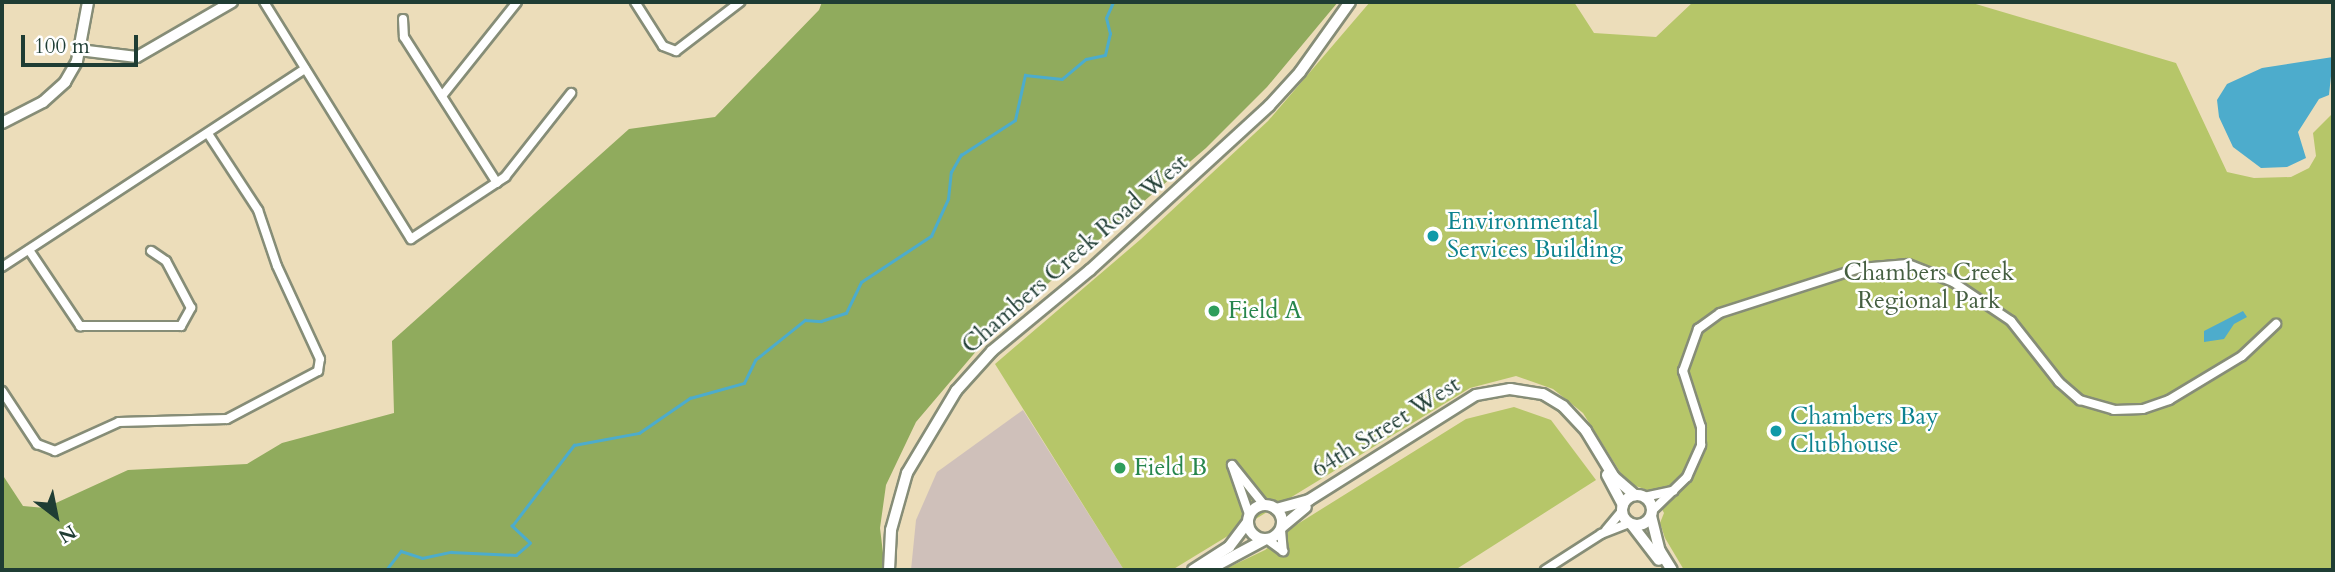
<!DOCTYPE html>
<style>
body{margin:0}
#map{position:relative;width:2335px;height:572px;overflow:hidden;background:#ecddba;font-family:Cardo,serif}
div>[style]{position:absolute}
.industrial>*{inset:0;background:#cfc0ba}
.green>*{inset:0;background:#b6c669}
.forest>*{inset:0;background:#90ab5d}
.water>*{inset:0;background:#4daccc}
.stream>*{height:2.5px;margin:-1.25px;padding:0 1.25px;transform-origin:1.25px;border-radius:1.25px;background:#4daccc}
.roads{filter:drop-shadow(2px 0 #868d77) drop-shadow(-2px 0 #868d77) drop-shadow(0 2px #868d77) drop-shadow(0 -2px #868d77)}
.minor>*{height:8px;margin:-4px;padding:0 4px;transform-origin:4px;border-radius:4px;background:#fff}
.tertiary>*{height:10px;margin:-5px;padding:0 5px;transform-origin:5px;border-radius:5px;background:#fff}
.tertiary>.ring{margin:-5px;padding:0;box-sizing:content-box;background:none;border:10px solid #fff;border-radius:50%}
.dots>*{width:19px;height:19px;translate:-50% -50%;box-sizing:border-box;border:4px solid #fff;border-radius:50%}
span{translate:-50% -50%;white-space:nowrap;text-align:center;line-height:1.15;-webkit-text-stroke:5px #fff;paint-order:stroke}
.culture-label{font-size:24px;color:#0d838f}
.left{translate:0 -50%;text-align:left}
.street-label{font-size:24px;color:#1f3d34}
.park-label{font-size:24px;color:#455f41}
.leisure-label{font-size:24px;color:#27864d}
.frame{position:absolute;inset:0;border:4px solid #1f3d34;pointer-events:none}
.north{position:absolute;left:21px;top:481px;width:70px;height:70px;-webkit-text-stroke:5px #fff;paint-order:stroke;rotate:148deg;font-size:19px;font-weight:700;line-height:28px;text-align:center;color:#1f3d34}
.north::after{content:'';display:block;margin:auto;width:24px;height:32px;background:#1f3d34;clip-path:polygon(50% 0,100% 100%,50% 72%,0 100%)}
.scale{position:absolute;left:21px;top:35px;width:117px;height:32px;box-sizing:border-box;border:4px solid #1f3d34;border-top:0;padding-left:9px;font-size:21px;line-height:24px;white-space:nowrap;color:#1f3d34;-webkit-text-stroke:5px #fff;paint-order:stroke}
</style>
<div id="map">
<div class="industrial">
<div style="clip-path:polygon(1023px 410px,1124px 570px,911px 570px,916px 520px,937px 472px)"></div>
</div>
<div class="green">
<div style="clip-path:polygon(1370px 2px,1574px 2px,1594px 33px,1656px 37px,1693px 2px,1969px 2px,2176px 63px,2227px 172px,2254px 178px,2291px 177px,2309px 168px,2316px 156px,2313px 133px,2333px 113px,2333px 570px,1684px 570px,1665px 538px,1660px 523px,1664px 513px,1653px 492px,1627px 483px,1583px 413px,1553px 389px,1516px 376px,1470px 388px,1172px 570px,1124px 570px,995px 364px,1141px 239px,1268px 121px)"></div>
<div style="clip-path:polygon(1514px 407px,1551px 420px,1596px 480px,1455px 570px,1223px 570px,1265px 550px,1296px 525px,1466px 419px)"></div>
</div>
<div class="forest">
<div style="clip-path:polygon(822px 2px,1338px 2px,1267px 87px,1206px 148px,995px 329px,916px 422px,886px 485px,880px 528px,885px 570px,2px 570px,2px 474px,23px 506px,45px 508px,128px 470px,247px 464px,282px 443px,394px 413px,392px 341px,629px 129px,715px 117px,819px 10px)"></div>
</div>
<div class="water">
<div style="clip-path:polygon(2333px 57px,2329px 95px,2319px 99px,2298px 132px,2306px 158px,2287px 167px,2261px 168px,2233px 147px,2219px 117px,2217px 100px,2227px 84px,2262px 68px)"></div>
<div style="clip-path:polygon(2243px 311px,2247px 317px,2234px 324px,2224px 339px,2204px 342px,2204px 331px)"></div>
</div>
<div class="stream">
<div style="left:386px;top:570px;width:24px;rotate:-52deg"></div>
<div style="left:401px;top:551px;width:22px;rotate:18deg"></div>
<div style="left:422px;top:558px;width:30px;rotate:-12deg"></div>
<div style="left:451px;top:552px;width:65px;rotate:2.6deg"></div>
<div style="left:516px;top:555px;width:18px;rotate:-41deg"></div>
<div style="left:530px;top:543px;width:25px;rotate:-137deg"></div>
<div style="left:512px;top:526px;width:102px;rotate:-52.6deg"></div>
<div style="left:574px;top:445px;width:66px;rotate:-10.5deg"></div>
<div style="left:639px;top:433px;width:62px;rotate:-34.5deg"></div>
<div style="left:690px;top:398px;width:56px;rotate:-15.5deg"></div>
<div style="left:744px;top:383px;width:25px;rotate:-64deg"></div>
<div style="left:755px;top:360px;width:64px;rotate:-38.7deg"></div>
<div style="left:805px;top:320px;width:16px;rotate:4deg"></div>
<div style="left:821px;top:321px;width:26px;rotate:-18deg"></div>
<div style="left:846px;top:313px;width:34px;rotate:-64deg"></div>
<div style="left:861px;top:282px;width:84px;rotate:-33.3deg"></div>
<div style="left:931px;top:236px;width:41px;rotate:-65.3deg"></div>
<div style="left:948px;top:199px;width:27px;rotate:-84deg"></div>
<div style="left:951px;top:172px;width:20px;rotate:-60deg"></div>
<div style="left:961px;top:155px;width:64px;rotate:-32.9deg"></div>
<div style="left:1015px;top:120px;width:46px;rotate:-77.5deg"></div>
<div style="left:1025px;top:75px;width:37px;rotate:6deg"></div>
<div style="left:1062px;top:79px;width:31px;rotate:-40deg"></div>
<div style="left:1086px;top:59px;width:19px;rotate:-12deg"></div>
<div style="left:1105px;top:55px;width:22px;rotate:-77deg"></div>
<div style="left:1110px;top:34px;width:16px;rotate:-104deg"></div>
<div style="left:1106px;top:18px;width:17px;rotate:-66deg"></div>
</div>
<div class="roads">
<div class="minor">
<div style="left:264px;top:2px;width:279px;rotate:58.2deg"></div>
<div style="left:411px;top:239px;width:113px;rotate:-33.4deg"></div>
<div style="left:505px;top:177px;width:107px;rotate:-51.8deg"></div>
<div style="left:635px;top:2px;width:52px;rotate:57.5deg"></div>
<div style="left:663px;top:46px;width:14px;rotate:21deg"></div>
<div style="left:676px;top:51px;width:81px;rotate:-37.4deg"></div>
<div style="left:403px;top:19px;width:18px;rotate:87deg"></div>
<div style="left:404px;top:37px;width:173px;rotate:57.5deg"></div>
<div style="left:442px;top:96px;width:120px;rotate:-51.4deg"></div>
<div style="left:29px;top:250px;width:92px;rotate:56.1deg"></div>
<div style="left:80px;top:326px;width:101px"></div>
<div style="left:181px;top:326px;width:21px;rotate:-61deg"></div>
<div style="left:191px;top:308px;width:53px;rotate:-118deg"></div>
<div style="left:166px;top:261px;width:18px;rotate:-146deg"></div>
<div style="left:2px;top:267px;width:362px;rotate:-33.2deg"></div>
<div style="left:2px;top:391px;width:64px;rotate:56.6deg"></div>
<div style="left:37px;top:444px;width:19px;rotate:21deg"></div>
<div style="left:55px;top:451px;width:70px;rotate:-24.4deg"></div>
<div style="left:119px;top:422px;width:108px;rotate:-1.6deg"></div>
<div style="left:227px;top:419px;width:103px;rotate:-27.8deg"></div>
<div style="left:318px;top:371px;width:12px;rotate:-81deg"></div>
<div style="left:320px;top:359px;width:102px;rotate:-114.8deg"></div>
<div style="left:277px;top:266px;width:59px;rotate:-108.7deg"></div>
<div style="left:258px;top:210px;width:90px;rotate:-123.2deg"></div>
<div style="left:1232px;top:465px;width:52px;rotate:70.9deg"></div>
<div style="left:1232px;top:465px;width:51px;rotate:51.3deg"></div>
<div style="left:1644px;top:497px;width:30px;rotate:-12deg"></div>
<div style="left:1652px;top:511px;width:49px;rotate:-44.2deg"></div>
<div style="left:1687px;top:477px;width:35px;rotate:-66deg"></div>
<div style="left:1701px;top:445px;width:18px;rotate:-90deg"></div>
<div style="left:1701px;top:427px;width:59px;rotate:-107.8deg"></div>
<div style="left:1683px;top:371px;width:45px;rotate:-70.3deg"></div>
<div style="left:1698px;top:329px;width:27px;rotate:-36deg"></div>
<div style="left:1720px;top:313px;width:147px;rotate:-17.8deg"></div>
<div style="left:1860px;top:268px;width:48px;rotate:-4.8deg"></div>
<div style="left:1908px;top:264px;width:48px;rotate:21.8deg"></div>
<div style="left:1953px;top:282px;width:70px;rotate:33.9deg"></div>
<div style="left:2011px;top:321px;width:78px;rotate:51.8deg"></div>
<div style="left:2059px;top:382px;width:28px;rotate:41deg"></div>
<div style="left:2080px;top:400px;width:35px;rotate:16deg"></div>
<div style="left:2114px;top:410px;width:29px;rotate:-2deg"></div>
<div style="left:2143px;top:409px;width:28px;rotate:-19deg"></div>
<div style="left:2169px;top:400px;width:85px;rotate:-31.1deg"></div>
<div style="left:2242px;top:356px;width:47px;rotate:-43.3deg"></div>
<div style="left:1281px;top:530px;width:21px;rotate:85deg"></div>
<div style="left:1606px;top:530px;width:25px;rotate:-50deg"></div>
<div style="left:1268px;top:540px;width:19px;rotate:36deg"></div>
<div style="left:1545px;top:570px;width:67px;rotate:-32.7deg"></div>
<div style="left:1601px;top:534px;width:31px;rotate:-21deg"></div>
</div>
<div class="tertiary">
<div style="left:79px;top:50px;width:58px;rotate:6.9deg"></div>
<div style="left:137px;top:57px;width:110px;rotate:-30.1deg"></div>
<div style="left:2px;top:123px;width:46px;rotate:-27.1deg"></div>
<div style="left:43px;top:102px;width:30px;rotate:-42deg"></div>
<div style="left:65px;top:82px;width:24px;rotate:-60deg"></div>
<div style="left:77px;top:61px;width:60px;rotate:-79.4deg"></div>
<div style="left:1607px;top:475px;width:34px;rotate:62deg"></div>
<div class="ring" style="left:1622px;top:495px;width:20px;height:20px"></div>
<div class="ring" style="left:1248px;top:505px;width:24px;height:24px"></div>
<div style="left:1276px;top:509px;width:34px;rotate:-15deg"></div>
<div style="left:1309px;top:500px;width:197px;rotate:-32.2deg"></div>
<div style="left:1476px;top:395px;width:35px;rotate:-10deg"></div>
<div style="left:1510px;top:389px;width:33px;rotate:9deg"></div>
<div style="left:1543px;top:394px;width:23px;rotate:31deg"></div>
<div style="left:1563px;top:406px;width:34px;rotate:47deg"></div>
<div style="left:1586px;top:431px;width:54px;rotate:58.7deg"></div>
<div style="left:1614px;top:477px;width:28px;rotate:41deg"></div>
<div style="left:1651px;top:516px;width:36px;rotate:76deg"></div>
<div style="left:1660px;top:551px;width:22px;rotate:58deg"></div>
<div style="left:1632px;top:525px;width:44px;rotate:52.4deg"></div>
<div style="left:1282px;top:527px;width:31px;rotate:-40deg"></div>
<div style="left:889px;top:570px;width:40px;rotate:-87.1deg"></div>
<div style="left:891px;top:530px;width:59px;rotate:-74.3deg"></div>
<div style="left:907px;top:473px;width:96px;rotate:-59.1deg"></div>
<div style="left:956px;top:391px;width:54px;rotate:-48deg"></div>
<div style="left:992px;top:351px;width:127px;rotate:-39.6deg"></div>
<div style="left:1090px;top:270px;width:243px;rotate:-42.5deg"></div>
<div style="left:1269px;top:106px;width:46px;rotate:-47.6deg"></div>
<div style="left:1300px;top:72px;width:86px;rotate:-54.5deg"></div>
<div style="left:1193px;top:570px;width:43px;rotate:-32.6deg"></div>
<div style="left:1229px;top:547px;width:30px;rotate:-53deg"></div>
<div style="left:1208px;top:570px;width:64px;rotate:-28.2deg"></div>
</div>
</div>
<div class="dots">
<div style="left:1433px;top:236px;background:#0f9aa8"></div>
<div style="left:1214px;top:311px;background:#2e9e5b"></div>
<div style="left:1776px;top:431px;background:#0f9aa8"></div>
<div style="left:1120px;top:468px;background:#2e9e5b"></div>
</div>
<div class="culture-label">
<span class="left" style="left:1447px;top:236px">Environmental<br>Services Building</span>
<span class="left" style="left:1790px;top:431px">Chambers Bay<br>Clubhouse</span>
</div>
<div class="street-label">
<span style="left:1075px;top:254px;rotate:-41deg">Chambers Creek Road West</span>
<span style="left:1386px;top:427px;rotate:-32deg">64th Street West</span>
</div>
<div class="park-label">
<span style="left:1929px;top:287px">Chambers Creek<br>Regional Park</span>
</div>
<div class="leisure-label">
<span class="left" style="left:1228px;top:311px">Field A</span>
<span class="left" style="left:1134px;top:468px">Field B</span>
</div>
<div class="frame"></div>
<div class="north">N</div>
<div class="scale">100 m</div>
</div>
